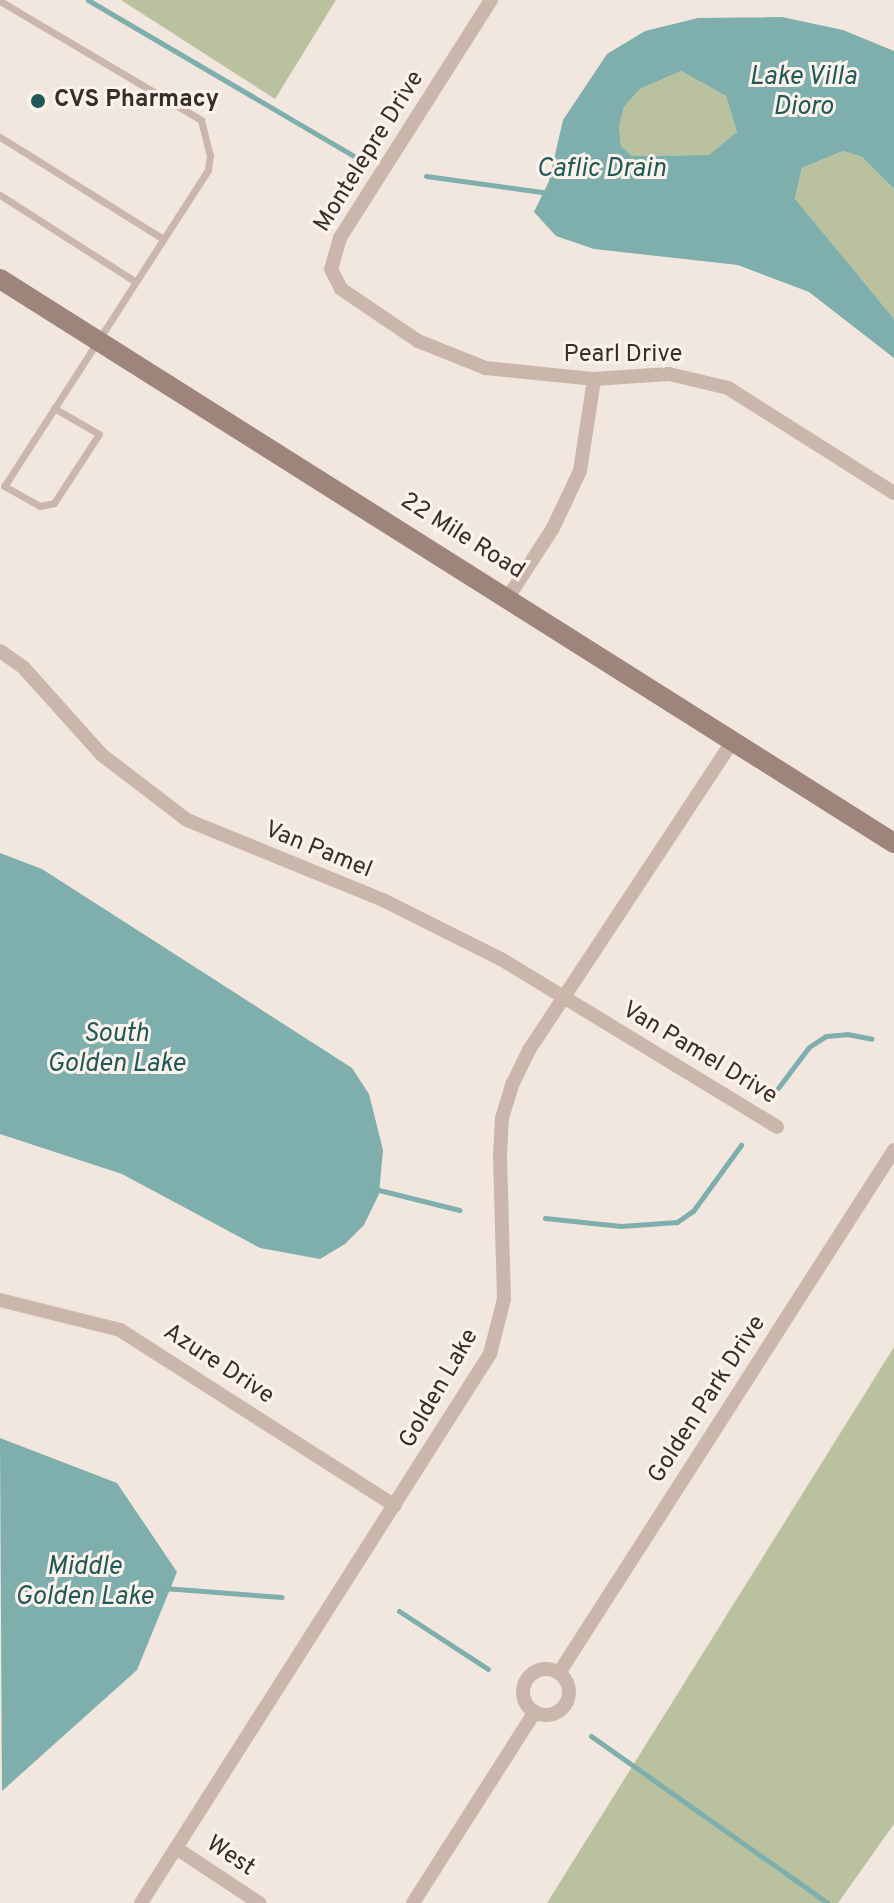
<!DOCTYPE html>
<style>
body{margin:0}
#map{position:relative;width:894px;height:1903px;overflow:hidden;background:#f2e7df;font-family:Overpass,sans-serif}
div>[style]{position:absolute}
.green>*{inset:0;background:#b9c19f}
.water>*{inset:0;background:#7eafac}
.stream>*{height:5px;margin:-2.5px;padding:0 2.5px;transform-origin:2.5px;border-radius:2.5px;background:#7eafac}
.lane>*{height:7px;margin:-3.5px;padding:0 3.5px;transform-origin:3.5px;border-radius:3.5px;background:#cab6ab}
.street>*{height:14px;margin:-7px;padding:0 7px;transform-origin:7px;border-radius:7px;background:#cab6ab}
.street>.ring{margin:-7px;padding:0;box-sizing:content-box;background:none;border:14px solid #cab6ab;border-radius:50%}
.secondary>*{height:20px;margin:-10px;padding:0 10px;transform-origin:10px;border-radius:10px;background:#9e857c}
.dots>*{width:22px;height:22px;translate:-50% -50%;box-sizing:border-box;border:4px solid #faf2eb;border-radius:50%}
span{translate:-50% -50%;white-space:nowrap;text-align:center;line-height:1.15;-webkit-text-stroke:6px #faf2eb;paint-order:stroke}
.poi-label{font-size:24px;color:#382d2a;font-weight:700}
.left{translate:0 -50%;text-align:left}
.street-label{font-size:24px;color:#382d2a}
.water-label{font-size:26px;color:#205957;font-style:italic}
</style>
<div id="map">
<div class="green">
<div style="clip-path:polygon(121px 0,336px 0,275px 99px)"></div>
<div style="clip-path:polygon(681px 71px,726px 96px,737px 132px,710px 155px,632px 156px,621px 146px,619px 127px,624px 107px,640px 89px)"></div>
<div style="clip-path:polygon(843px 151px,862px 157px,894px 189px,894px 319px,795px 200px,802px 168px)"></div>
<div style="clip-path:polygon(894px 1347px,894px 1824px,838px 1903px,547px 1903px)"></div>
</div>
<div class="water">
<div style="clip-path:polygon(evenodd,782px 17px,843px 30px,894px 51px,894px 189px,862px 157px,843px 151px,802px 168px,795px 199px,894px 319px,894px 358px,809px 292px,738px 265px,594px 249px,556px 236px,534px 212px,549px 181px,563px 120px,607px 54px,645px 31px,698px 18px,782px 17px,681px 71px,726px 96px,737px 132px,709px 155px,632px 156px,621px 146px,619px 127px,624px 107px,640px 89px,681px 71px)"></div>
<div style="clip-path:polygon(0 853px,42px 869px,352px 1068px,369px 1094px,383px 1150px,379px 1194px,364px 1225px,345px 1244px,320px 1259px,260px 1248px,122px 1174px,0 1134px)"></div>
<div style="clip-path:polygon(0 1438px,117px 1483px,177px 1572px,137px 1670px,2px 1791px)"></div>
</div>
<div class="stream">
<div style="left:88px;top:0;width:308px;rotate:30.4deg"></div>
<div style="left:426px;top:176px;width:124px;rotate:7.9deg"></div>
<div style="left:778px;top:1088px;width:51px;rotate:-52.9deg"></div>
<div style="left:809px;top:1047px;width:20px;rotate:-33deg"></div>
<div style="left:826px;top:1036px;width:21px;rotate:-5deg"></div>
<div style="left:847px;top:1034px;width:25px;rotate:11deg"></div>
<div style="left:375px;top:1189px;width:87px;rotate:14deg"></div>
<div style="left:545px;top:1218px;width:76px;rotate:6deg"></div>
<div style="left:621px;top:1226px;width:56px;rotate:-4.1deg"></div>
<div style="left:677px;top:1222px;width:19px;rotate:-35deg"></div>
<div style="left:693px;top:1211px;width:82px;rotate:-54deg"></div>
<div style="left:164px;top:1588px;width:118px;rotate:4.4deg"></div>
<div style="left:399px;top:1611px;width:106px;rotate:33.1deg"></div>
<div style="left:591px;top:1736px;width:290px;rotate:35.2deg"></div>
</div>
<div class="lane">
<div style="left:0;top:1px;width:234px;rotate:30.6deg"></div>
<div style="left:201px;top:120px;width:36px;rotate:76deg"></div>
<div style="left:210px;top:155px;width:15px;rotate:98deg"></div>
<div style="left:208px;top:170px;width:376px;rotate:122.8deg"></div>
<div style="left:4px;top:486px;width:41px;rotate:29.1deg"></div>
<div style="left:40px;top:506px;width:14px;rotate:-12deg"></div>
<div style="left:54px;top:503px;width:82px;rotate:-56.9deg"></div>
<div style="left:99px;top:434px;width:52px;rotate:-150deg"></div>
<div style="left:0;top:137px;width:192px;rotate:32deg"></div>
<div style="left:0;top:195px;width:161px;rotate:32.6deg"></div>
</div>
<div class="street">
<div style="left:491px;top:0;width:282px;rotate:122.4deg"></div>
<div style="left:340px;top:238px;width:32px;rotate:106deg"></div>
<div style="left:331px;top:269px;width:22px;rotate:63deg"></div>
<div style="left:341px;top:289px;width:93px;rotate:34deg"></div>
<div style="left:418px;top:341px;width:72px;rotate:21.9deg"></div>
<div style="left:485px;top:368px;width:110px;rotate:5.8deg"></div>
<div style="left:594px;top:379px;width:75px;rotate:-3.8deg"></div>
<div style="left:669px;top:374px;width:61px;rotate:13.3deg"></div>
<div style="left:728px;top:388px;width:196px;rotate:32.3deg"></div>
<div style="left:509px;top:596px;width:81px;rotate:-57.1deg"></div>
<div style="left:553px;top:528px;width:63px;rotate:-64.7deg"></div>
<div style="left:580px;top:471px;width:93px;rotate:-81.3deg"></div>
<div style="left:0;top:651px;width:28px;rotate:35deg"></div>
<div style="left:23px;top:667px;width:118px;rotate:48.1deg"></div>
<div style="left:102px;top:755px;width:107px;rotate:37.4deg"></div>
<div style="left:187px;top:820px;width:214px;rotate:22.2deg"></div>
<div style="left:385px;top:901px;width:130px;rotate:26.6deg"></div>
<div style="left:501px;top:959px;width:323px;rotate:31.3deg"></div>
<div style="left:0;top:1300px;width:124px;rotate:14deg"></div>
<div style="left:120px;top:1330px;width:326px;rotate:32.6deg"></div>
<div class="ring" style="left:523px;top:1669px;width:32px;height:32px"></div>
<div style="left:559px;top:1673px;width:621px;rotate:-57.36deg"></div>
<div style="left:176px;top:1848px;width:100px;rotate:33.5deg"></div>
<div style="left:141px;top:1903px;width:651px;rotate:-57.56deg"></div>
<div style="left:490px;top:1354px;width:57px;rotate:-75.7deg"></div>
<div style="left:504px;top:1299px;width:143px;rotate:-91.6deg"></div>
<div style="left:500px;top:1156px;width:38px;rotate:-87deg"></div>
<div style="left:502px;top:1118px;width:37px;rotate:-73deg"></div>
<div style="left:513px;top:1083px;width:37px;rotate:-64deg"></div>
<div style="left:529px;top:1050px;width:372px;rotate:-56.6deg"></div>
<div style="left:413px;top:1903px;width:225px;rotate:-57.5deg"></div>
</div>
<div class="secondary">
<div style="left:0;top:279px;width:1057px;rotate:32.25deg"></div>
</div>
<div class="dots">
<div style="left:38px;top:101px;background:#205957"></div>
</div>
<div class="poi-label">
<span class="left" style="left:54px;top:101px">CVS Pharmacy</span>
</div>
<div class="street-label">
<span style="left:370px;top:152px;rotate:-58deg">Montelepre Drive</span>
<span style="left:623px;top:356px">Pearl Drive</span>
<span style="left:462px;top:537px;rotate:32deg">22 Mile Road</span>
<span style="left:318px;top:851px;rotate:22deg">Van Pamel</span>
<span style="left:699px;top:1054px;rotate:31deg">Van Pamel Drive</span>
<span style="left:218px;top:1365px;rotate:33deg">Azure Drive</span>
<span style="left:440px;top:1389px;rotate:-60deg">Golden Lake</span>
<span style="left:708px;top:1400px;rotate:-57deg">Golden Park Drive</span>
<span style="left:230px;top:1857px;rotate:33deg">West</span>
</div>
<div class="water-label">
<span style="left:803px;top:93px">Lake Villa<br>Dioro</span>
<span style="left:601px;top:170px">Caflic Drain</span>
<span style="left:116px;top:1050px">South<br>Golden Lake</span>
<span style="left:84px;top:1583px">Middle<br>Golden Lake</span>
</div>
</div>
